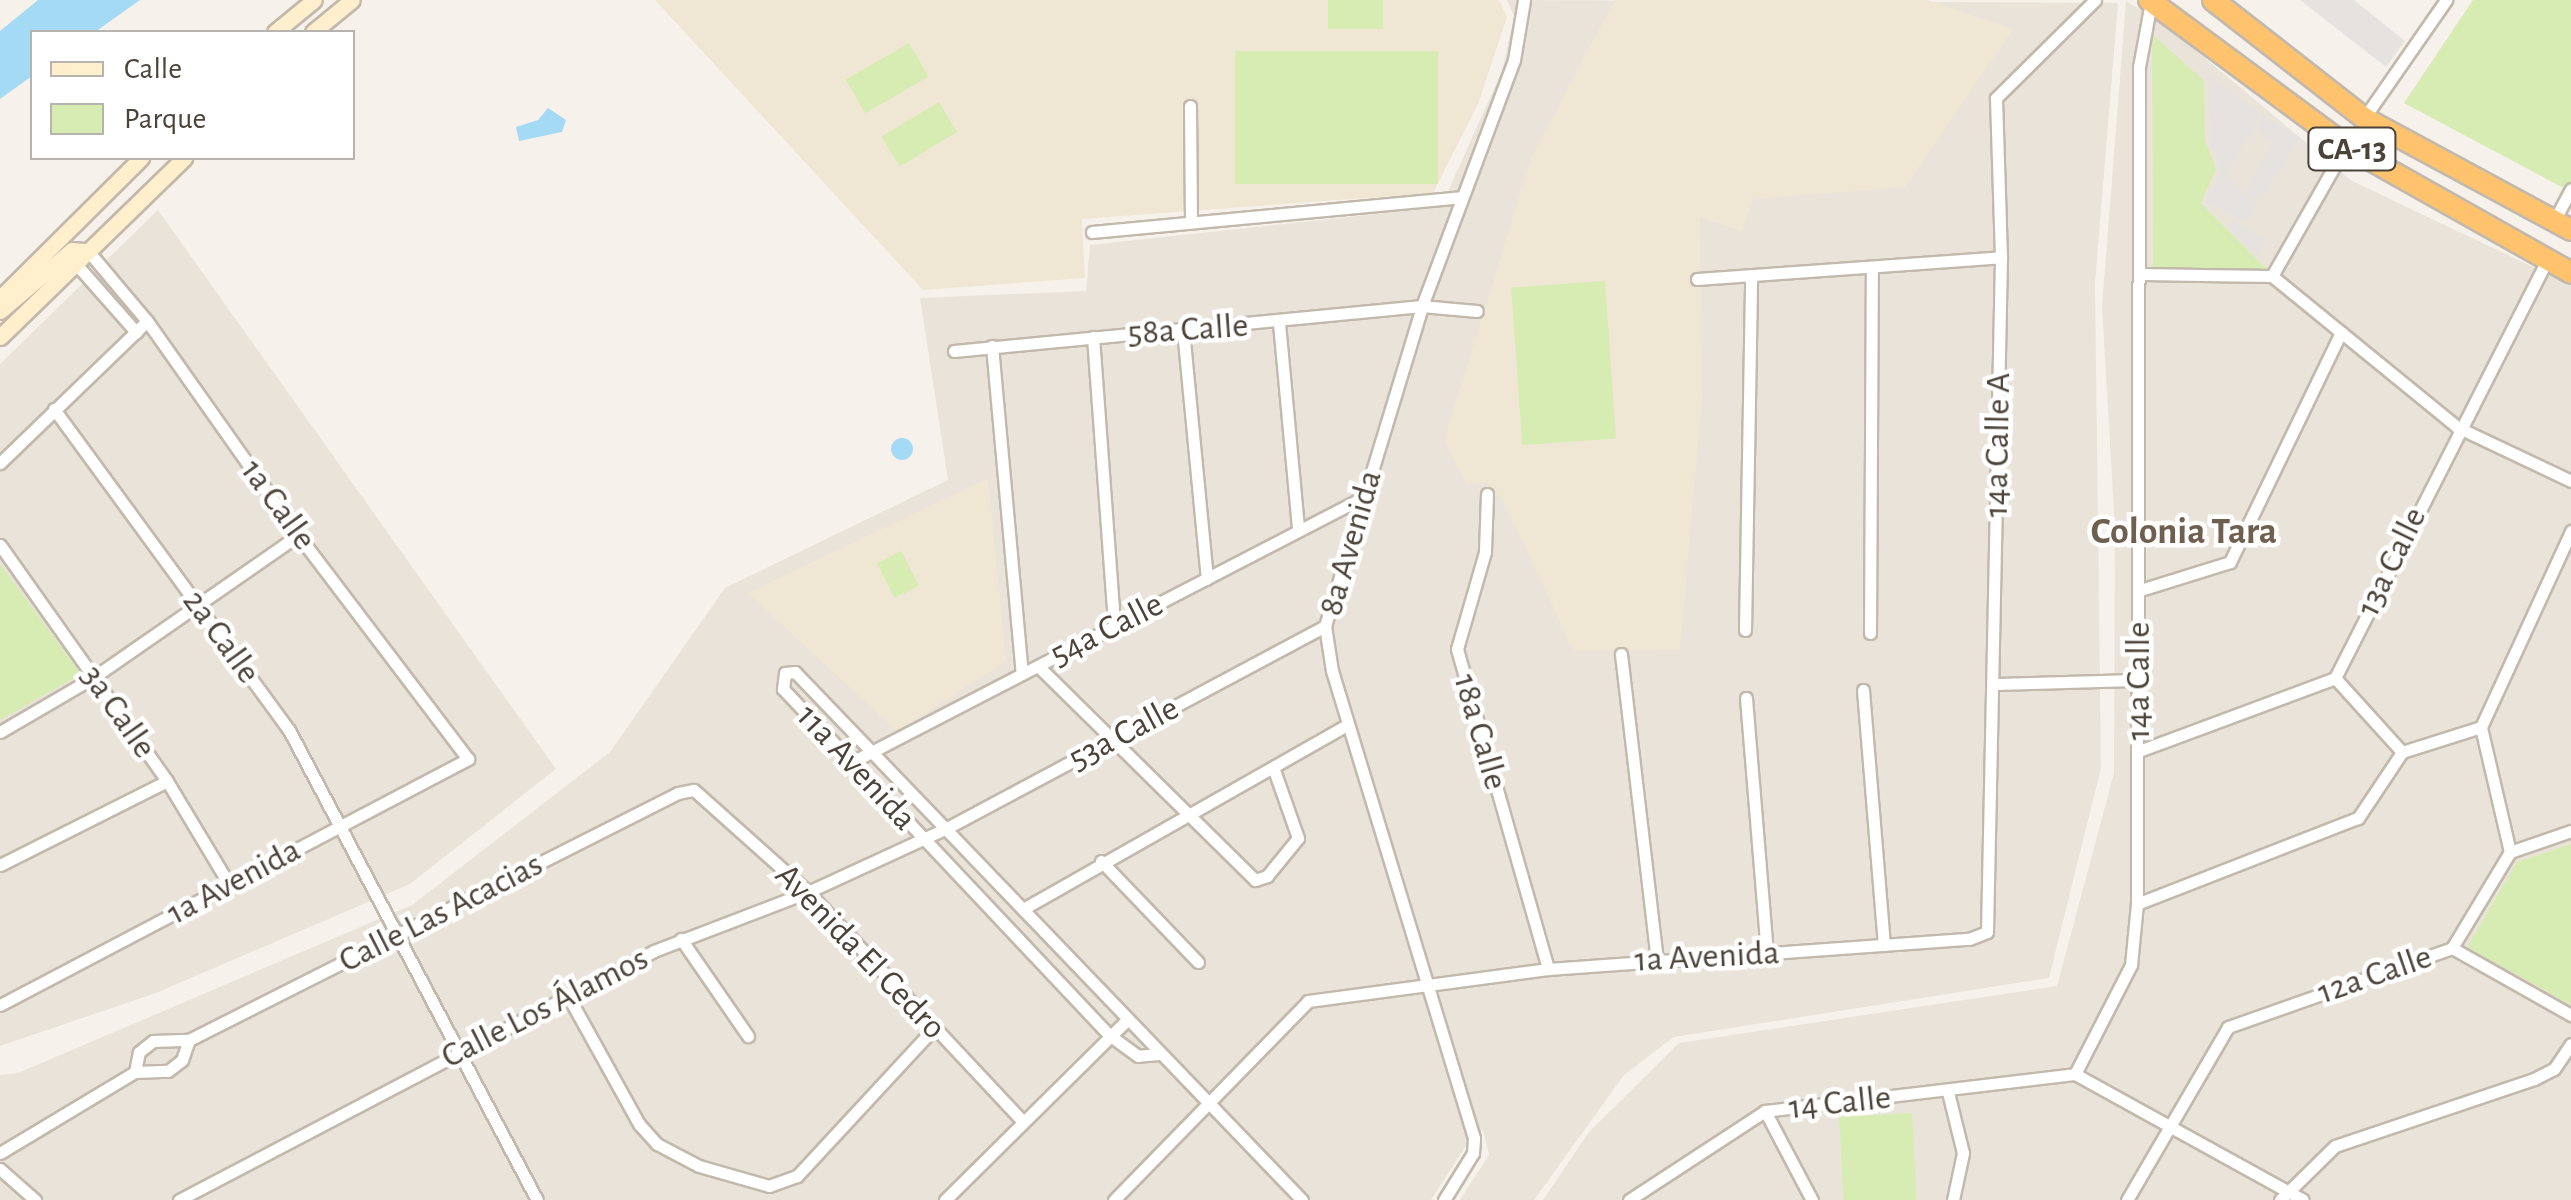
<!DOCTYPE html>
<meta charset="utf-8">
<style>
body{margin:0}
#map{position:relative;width:2571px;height:1200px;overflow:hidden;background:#f6f2eb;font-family:"Alegreya Sans",sans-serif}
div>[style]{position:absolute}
.residential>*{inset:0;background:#eae3d9}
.education>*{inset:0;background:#f0e6d4}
.green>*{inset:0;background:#d6ecb2;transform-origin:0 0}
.parking>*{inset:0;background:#e5e2df}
.water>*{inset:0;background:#a5daf5}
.round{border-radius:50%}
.roads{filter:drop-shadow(2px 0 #c2b9ac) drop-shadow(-2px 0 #c2b9ac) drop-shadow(0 2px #c2b9ac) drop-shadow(0 -2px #c2b9ac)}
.street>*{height:11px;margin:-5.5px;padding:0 5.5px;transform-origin:5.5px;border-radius:5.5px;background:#fff}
.secondary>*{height:15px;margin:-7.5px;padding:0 7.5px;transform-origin:7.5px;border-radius:7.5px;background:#ffefcc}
.highway>*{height:20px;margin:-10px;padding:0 10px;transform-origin:10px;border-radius:10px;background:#ffc36d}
span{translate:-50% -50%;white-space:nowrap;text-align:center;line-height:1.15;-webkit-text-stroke:9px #fff;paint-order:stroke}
.shield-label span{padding:2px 8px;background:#fff;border:2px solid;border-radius:8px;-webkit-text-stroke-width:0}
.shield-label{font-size:32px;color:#4b4238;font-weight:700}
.street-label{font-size:35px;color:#4b4238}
.neighbourhood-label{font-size:38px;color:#6f5f4e;font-weight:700}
.legend{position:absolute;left:30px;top:30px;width:325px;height:130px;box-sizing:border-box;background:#fff;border:2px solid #b7b3af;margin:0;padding:12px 18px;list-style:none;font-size:30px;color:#4b4238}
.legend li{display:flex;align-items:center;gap:20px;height:50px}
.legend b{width:50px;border:2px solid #b7b3af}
</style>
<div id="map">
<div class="residential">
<div style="clip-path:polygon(1507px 0,2118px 3px,2095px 283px,2101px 768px,2049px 978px,1674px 1037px,1624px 1075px,1534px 1200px,1460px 1200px,1489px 1155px,1483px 1130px,1467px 1144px,1431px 1200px,0 1200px,0 1075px,18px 1073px,412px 905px,610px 752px,725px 588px,948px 480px,920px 298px,1086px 291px,1090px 245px,1441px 207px,1502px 71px,1514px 16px)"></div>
<div style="clip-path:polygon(2126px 1px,2163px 23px,2352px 181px,2571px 285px,2571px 1200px,1543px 1200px,1589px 1132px,1679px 1043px,2057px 986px,2114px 773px,2115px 529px,2102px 307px)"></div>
<div style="clip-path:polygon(158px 210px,556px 769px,410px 884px,156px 993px,0 1046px,0 364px)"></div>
</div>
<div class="education">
<div style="clip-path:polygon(655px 0,1499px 0,1507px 17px,1478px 104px,1433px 193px,1082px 219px,1085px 278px,923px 290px)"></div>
<div style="clip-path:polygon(1615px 0,1927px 0,2013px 29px,1905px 187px,1753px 199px,1742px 231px,1700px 218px,1702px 398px,1680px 650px,1574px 651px,1504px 502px,1487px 483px,1466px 484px,1444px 441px,1532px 156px)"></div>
<div style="clip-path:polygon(988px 478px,1006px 661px,897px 731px,748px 593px)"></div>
</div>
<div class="green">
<div style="left:1328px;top:0;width:55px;height:29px"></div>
<div style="clip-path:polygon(2473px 0,2571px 0,2571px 192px,2404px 103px)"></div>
<div style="clip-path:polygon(2152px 34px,2204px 81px,2205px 140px,2216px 169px,2201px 203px,2270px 272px,2153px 268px)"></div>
<div style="left:909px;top:43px;width:39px;height:73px;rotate:60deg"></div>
<div style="left:1438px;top:51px;width:133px;height:203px;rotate:90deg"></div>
<div style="left:939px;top:102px;width:35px;height:67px;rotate:59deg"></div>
<div style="left:1605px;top:281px;width:158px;height:94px;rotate:86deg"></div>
<div style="left:901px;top:551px;width:39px;height:27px;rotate:63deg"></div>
<div style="clip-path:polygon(0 564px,81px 674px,0 720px)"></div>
<div style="clip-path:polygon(2571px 844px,2571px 1005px,2467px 947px,2517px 862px)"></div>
<div style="left:1912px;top:1113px;width:87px;height:73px;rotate:87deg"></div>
</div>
<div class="parking">
<div style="clip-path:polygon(2300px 0,2354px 0,2405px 41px,2386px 67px)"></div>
<div style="clip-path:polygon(2209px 74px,2260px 115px,2226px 175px,2256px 205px,2246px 222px,2205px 202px,2221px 171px,2210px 144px)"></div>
<div style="clip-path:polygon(2263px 116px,2300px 138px,2259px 202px,2246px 192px,2274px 142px,2255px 129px)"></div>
<div style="clip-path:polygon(2232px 220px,2267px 240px,2258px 255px,2231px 231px)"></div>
</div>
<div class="water">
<div style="clip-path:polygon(38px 0,140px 0,95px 32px,32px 32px,32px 76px,0 99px,0 31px)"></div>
<div style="clip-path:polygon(548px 108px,566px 120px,562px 132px,519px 141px,516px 127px,538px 120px)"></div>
<div class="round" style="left:891px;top:438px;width:22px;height:22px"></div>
</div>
<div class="roads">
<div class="street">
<div style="left:1190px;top:106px;width:116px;rotate:89.5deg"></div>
<div style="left:2364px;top:118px;width:144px;rotate:-55.2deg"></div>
<div style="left:2554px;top:221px;width:36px;rotate:-62deg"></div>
<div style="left:1092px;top:232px;width:370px;rotate:-5.4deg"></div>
<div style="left:76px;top:264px;width:91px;rotate:48.6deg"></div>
<div style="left:2143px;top:274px;width:129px;rotate:0.9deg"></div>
<div style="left:2272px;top:276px;width:150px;rotate:-60.4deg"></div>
<div style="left:2272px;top:276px;width:239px;rotate:39.2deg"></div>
<div style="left:2457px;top:427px;width:126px;rotate:25.3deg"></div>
<div style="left:1697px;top:279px;width:305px;rotate:-4.1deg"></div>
<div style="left:1279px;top:323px;width:205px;rotate:84.7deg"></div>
<div style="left:1183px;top:330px;width:250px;rotate:84.5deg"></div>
<div style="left:1093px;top:337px;width:290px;rotate:85.8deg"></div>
<div style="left:992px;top:346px;width:329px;rotate:84.8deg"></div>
<div style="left:954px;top:351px;width:470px;rotate:-5.5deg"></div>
<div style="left:1422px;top:306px;width:55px;rotate:5.2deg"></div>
<div style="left:54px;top:409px;width:398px;rotate:53.8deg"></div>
<div style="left:289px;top:730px;width:531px;rotate:62.18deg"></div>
<div style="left:0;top:463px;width:204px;rotate:-44deg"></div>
<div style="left:1487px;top:494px;width:58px;rotate:92deg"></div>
<div style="left:1485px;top:552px;width:101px;rotate:106.1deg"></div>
<div style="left:1457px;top:649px;width:333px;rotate:74.1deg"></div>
<div style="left:0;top:545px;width:289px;rotate:54.7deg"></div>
<div style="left:167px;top:781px;width:120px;rotate:59deg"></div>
<div style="left:2140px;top:590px;width:94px;rotate:-17.3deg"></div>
<div style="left:2230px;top:562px;width:255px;rotate:-64.2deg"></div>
<div style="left:1745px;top:630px;width:354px;rotate:-89deg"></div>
<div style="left:1870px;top:633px;width:366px;rotate:-89.7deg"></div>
<div style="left:1621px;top:654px;width:307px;rotate:83.3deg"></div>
<div style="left:1038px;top:666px;width:305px;rotate:44.6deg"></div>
<div style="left:1255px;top:880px;width:13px;rotate:-18deg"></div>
<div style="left:1267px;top:876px;width:49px;rotate:-50.8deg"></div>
<div style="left:1298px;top:838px;width:75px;rotate:-109.4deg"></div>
<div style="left:2335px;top:678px;width:100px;rotate:47.8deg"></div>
<div style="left:2402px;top:752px;width:83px;rotate:-17.6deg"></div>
<div style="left:1994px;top:684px;width:143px;rotate:-1.6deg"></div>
<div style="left:1863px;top:690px;width:256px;rotate:85.3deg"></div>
<div style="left:1746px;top:698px;width:257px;rotate:85.3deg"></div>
<div style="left:0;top:732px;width:109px;rotate:-30.3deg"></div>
<div style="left:94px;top:677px;width:249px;rotate:-34.8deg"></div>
<div style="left:2139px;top:751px;width:209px;rotate:-20.4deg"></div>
<div style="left:2335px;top:678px;width:468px;rotate:-63.1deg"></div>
<div style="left:852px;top:762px;width:574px;rotate:-27.37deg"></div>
<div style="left:2510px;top:852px;width:65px;rotate:-19deg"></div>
<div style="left:1101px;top:861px;width:140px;rotate:46.2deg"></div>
<div style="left:0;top:865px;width:187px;rotate:-26.7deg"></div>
<div style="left:2137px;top:904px;width:237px;rotate:-21.3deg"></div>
<div style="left:2358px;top:818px;width:79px;rotate:-56.3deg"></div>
<div style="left:1023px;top:909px;width:373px;rotate:-29.6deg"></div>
<div style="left:681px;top:939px;width:118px;rotate:55.4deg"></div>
<div style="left:2452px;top:948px;width:137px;rotate:29.4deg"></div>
<div style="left:567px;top:994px;width:149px;rotate:61deg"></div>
<div style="left:639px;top:1124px;width:27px;rotate:48deg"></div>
<div style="left:657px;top:1144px;width:47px;rotate:27.6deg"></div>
<div style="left:699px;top:1166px;width:73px;rotate:15.9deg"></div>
<div style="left:769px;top:1186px;width:30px;rotate:-20deg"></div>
<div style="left:797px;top:1176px;width:200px;rotate:-47.2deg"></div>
<div style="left:0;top:1005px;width:529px;rotate:-27.73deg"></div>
<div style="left:468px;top:759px;width:281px;rotate:-127.2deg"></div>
<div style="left:298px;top:535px;width:262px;rotate:-125.2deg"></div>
<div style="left:147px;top:321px;width:92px;rotate:-130.1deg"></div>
<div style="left:1159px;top:1054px;width:21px;rotate:175deg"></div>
<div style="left:1138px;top:1056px;width:34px;rotate:-144deg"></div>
<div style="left:1110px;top:1036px;width:477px;rotate:-133.3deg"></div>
<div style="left:783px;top:689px;width:16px;rotate:-83deg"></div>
<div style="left:785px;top:673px;width:10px;rotate:-6deg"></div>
<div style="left:795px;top:672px;width:732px;rotate:46.16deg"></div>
<div style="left:135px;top:1072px;width:33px;rotate:-2deg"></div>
<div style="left:168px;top:1071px;width:18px;rotate:-38deg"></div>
<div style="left:182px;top:1060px;width:21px;rotate:-71deg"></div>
<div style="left:2075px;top:1074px;width:123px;rotate:-62.8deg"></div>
<div style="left:2131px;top:965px;width:61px;rotate:-84.4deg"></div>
<div style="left:2137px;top:904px;width:837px;rotate:-89.86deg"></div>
<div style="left:2139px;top:67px;width:66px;rotate:-79.5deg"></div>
<div style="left:2075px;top:1074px;width:260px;rotate:28.9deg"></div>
<div style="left:1948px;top:1092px;width:63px;rotate:76.2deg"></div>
<div style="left:1963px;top:1153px;width:48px;rotate:102deg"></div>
<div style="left:1765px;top:1111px;width:101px;rotate:62.2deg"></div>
<div style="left:0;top:1153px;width:157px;rotate:-31deg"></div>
<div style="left:135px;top:1072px;width:20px;rotate:-79deg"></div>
<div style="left:139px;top:1052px;width:18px;rotate:-38deg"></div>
<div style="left:153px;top:1041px;width:36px;rotate:-2deg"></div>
<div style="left:189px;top:1040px;width:548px;rotate:-26.8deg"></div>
<div style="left:678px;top:793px;width:16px;rotate:-11deg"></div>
<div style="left:694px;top:790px;width:153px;rotate:41.8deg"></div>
<div style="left:808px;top:892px;width:312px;rotate:46.9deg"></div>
<div style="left:0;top:1169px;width:47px;rotate:41.5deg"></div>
<div style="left:179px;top:1200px;width:536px;rotate:-27.66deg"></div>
<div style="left:654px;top:951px;width:165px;rotate:-21deg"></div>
<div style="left:808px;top:892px;width:151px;rotate:-24.7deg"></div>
<div style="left:945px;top:829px;width:431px;rotate:-28.1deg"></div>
<div style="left:945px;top:1200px;width:257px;rotate:-44.7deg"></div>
<div style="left:1114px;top:1200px;width:278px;rotate:-45.7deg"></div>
<div style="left:1308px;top:1001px;width:242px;rotate:-7.6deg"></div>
<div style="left:1548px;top:969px;width:422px;rotate:-4.1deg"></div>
<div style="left:1969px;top:939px;width:19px;rotate:-21deg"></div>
<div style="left:1987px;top:932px;width:675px;rotate:-88.81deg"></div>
<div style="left:2001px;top:257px;width:159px;rotate:-91.8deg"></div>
<div style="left:1996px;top:98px;width:139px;rotate:-44.7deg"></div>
<div style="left:1444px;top:1200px;width:55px;rotate:-58.3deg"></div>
<div style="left:1473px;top:1153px;width:15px;rotate:-86deg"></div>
<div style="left:1474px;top:1138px;width:488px;rotate:-106.9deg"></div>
<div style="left:1332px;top:671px;width:46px;rotate:-98.8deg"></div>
<div style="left:1325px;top:626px;width:334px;rotate:-73.1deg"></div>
<div style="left:1422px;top:306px;width:263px;rotate:-69.5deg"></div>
<div style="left:1514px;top:60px;width:61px;rotate:-80.5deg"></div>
<div style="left:1629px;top:1200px;width:163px;rotate:-33.2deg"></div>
<div style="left:1765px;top:1111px;width:312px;rotate:-6.8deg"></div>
<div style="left:2127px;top:1200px;width:200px;rotate:-59.7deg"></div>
<div style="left:2228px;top:1027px;width:238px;rotate:-19.4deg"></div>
<div style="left:2452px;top:948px;width:112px;rotate:-58.9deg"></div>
<div style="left:2510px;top:852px;width:128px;rotate:-103.1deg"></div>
<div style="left:2481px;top:727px;width:216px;rotate:-65.3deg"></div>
<div style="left:2280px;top:1200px;width:77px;rotate:-44.5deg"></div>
<div style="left:2335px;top:1146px;width:210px;rotate:-18.6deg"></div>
<div style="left:2534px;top:1079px;width:22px;rotate:-27deg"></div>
<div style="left:2554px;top:1069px;width:30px;rotate:-56deg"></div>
</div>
<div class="secondary">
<div style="left:275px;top:32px;width:50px;rotate:-39.4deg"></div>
<div style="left:313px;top:32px;width:50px;rotate:-39.4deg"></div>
<div style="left:0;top:298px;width:199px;rotate:-44.8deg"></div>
<div style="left:0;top:311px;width:94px;rotate:-40.3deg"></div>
<div style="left:72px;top:250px;width:16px;rotate:4deg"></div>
<div style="left:0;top:337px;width:257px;rotate:-44.2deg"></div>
</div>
<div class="highway">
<div style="left:2149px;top:0;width:245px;rotate:36.5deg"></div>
<div style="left:2346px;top:146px;width:258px;rotate:29.4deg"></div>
<div style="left:2213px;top:0;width:192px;rotate:38deg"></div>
<div style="left:2364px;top:118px;width:235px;rotate:28.4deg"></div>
</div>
</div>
<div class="shield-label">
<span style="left:2352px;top:149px">CA-13</span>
</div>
<div class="street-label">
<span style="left:1188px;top:330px;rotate:-4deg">58a Calle</span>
<span style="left:1998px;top:445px;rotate:-89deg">14a Calle A</span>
<span style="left:278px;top:505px;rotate:54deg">1a Calle</span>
<span style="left:1351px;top:543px;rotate:-74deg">8a Avenida</span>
<span style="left:2392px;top:562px;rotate:-64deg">13a Calle</span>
<span style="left:1107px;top:630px;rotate:-27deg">54a Calle</span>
<span style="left:221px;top:637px;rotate:54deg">2a Calle</span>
<span style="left:2139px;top:681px;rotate:-90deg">14a Calle</span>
<span style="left:118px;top:712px;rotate:55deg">3a Calle</span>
<span style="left:1480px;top:732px;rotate:74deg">18a Calle</span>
<span style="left:1124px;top:734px;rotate:-28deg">53a Calle</span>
<span style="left:856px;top:768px;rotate:47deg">11a Avenida</span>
<span style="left:234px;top:882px;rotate:-28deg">1a Avenida</span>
<span style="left:441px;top:913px;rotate:-27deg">Calle Las Acacias</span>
<span style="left:860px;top:952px;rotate:46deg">Avenida El Cedro</span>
<span style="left:1707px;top:957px;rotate:-3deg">1a Avenida</span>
<span style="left:2375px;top:975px;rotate:-19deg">12a Calle</span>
<span style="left:545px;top:1008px;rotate:-27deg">Calle Los Álamos</span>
<span style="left:1840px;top:1103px;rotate:-6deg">14 Calle</span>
</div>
<div class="neighbourhood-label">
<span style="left:2184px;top:533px">Colonia Tara</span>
</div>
<ul class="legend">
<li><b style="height:12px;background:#ffefcc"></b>Calle</li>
<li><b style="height:28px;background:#d6ecb2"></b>Parque</li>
</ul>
</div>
